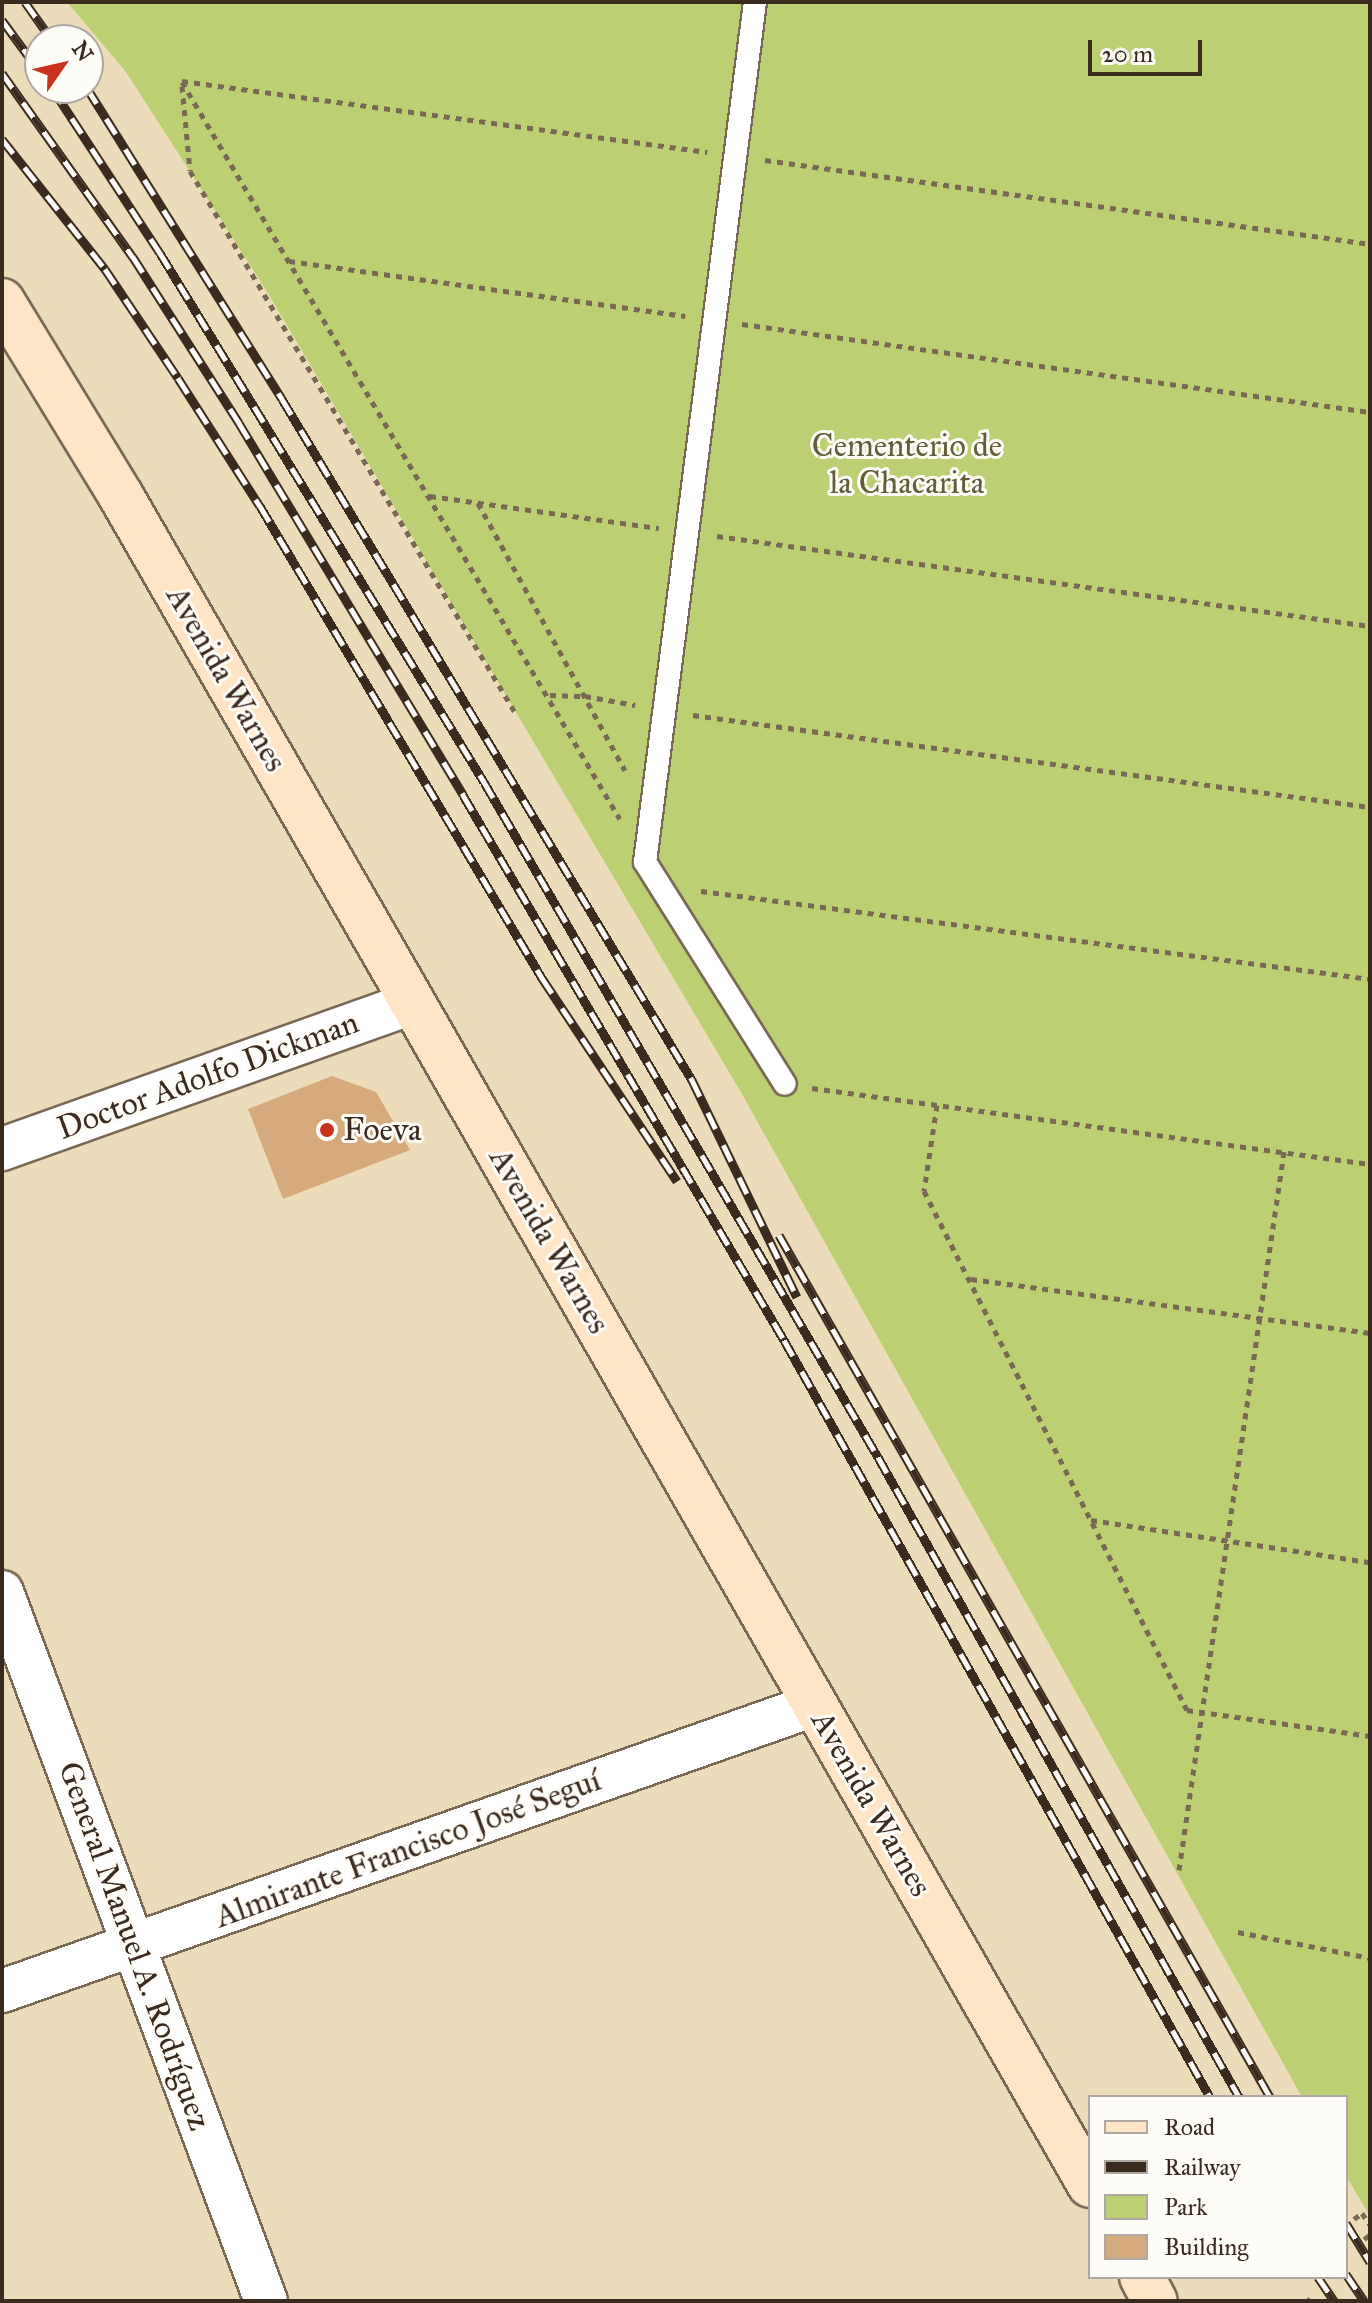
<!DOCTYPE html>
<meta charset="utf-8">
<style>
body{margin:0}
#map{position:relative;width:1372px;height:2303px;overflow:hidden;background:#eddcb9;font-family:"IM FELL Great Primer",serif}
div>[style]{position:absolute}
.green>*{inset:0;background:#bccf73}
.building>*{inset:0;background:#d5aa7d}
.path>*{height:5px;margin-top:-2.5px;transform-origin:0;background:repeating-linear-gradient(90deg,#796854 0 6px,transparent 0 12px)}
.roads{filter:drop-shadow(2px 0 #796854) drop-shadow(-2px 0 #796854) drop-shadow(0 2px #796854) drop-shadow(0 -2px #796854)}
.service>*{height:22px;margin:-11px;padding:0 11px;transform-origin:11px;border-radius:11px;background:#fff}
.minor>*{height:42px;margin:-21px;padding:0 21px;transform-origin:21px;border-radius:21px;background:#fff}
.secondary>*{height:44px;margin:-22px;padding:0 22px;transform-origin:22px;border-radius:22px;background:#fde5c5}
.rail>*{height:9px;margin-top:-4.5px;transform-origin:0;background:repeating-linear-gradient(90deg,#fdfcf7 0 18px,#3b2a1e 0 36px);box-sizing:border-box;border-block:2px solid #3b2a1e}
.dots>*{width:22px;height:22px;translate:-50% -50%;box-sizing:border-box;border:4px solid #fdfcf7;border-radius:50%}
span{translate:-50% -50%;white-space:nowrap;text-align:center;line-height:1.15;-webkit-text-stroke:6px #fdfcf7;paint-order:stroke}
.park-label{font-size:32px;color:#625c38}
.street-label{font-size:32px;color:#3b2a1e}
.poi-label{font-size:32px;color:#3b2a1e}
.left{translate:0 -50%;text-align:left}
.frame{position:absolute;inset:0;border:4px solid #3b2a1e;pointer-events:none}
.legend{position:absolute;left:1088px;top:2095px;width:260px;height:184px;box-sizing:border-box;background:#fdfcf7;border:2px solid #afa8a0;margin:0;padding:10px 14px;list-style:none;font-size:24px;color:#3b2a1e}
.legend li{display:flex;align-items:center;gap:16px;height:40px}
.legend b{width:40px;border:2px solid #afa8a0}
.north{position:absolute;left:24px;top:24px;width:80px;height:80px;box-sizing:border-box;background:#fdfcf7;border:2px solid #afa8a0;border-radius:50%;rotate:56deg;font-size:22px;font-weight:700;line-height:32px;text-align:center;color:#3b2a1e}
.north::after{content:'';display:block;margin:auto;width:28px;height:36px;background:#c8321e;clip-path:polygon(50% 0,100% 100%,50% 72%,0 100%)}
.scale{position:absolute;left:1088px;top:40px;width:114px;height:36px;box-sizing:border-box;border:4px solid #3b2a1e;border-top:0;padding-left:10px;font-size:24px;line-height:28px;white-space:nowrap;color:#3b2a1e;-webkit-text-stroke:6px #fdfcf7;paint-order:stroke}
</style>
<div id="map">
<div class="green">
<div style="clip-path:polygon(67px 2px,1370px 2px,1370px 2216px,1346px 2176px,1346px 2097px,1302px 2097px,742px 1094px,266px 290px,126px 72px)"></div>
</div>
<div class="building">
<div style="clip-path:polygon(332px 1076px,376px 1092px,410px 1150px,283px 1199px,248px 1109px)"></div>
</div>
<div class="path">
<div style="left:182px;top:81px;width:530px;rotate:7.7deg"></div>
<div style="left:182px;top:82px;width:857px;rotate:59.28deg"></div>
<div style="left:182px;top:86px;width:85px;rotate:84.6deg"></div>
<div style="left:190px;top:171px;width:633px;rotate:59.02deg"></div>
<div style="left:765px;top:160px;width:611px;rotate:7.9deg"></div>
<div style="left:289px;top:261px;width:400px;rotate:7.9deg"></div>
<div style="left:742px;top:324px;width:634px;rotate:7.98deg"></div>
<div style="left:430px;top:496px;width:231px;rotate:8deg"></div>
<div style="left:478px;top:503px;width:305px;rotate:61.2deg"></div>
<div style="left:717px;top:536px;width:659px;rotate:7.85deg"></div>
<div style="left:550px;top:695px;width:35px;rotate:2deg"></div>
<div style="left:585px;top:696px;width:51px;rotate:10.2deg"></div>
<div style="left:693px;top:715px;width:683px;rotate:7.74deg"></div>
<div style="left:701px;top:891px;width:675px;rotate:7.49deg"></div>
<div style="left:812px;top:1088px;width:563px;rotate:7.76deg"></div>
<div style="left:937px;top:1105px;width:87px;rotate:98.6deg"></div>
<div style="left:924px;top:1191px;width:582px;rotate:63.13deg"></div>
<div style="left:1187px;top:1710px;width:185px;rotate:8.1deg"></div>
<div style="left:971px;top:1279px;width:403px;rotate:7.7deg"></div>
<div style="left:1091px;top:1520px;width:282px;rotate:8.6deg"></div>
<div style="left:1179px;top:1870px;width:726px;rotate:-81.68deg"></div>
<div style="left:1238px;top:1932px;width:135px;rotate:11.1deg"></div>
<div style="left:1354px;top:2219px;width:10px;rotate:-37deg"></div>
<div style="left:1362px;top:2213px;width:14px;rotate:56deg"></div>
<div style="left:1364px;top:2239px;width:7px;rotate:-34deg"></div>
<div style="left:1307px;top:2301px;width:4px;rotate:-34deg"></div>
</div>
<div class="roads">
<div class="service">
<div style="left:755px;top:2px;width:867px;rotate:97.29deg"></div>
<div style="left:645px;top:862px;width:262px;rotate:57.8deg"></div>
</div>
<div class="minor">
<div style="left:2px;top:1149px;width:436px;rotate:-19.6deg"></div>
<div style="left:2px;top:1592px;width:757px;rotate:69.58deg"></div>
<div style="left:2px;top:1991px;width:861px;rotate:-19.4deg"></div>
</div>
<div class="secondary">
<div style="left:2px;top:301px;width:228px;rotate:58.6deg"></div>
<div style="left:121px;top:496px;width:585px;rotate:60.06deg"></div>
<div style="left:413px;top:1003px;width:1362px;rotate:60.2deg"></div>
<div style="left:1142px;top:2277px;width:27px;rotate:62deg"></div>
</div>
</div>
<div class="rail">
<div style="left:25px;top:2px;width:47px;rotate:54.6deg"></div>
<div style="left:2px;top:20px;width:64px;rotate:53.8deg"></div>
<div style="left:2px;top:73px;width:226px;rotate:54.6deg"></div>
<div style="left:133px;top:257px;width:197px;rotate:57.4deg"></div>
<div style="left:239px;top:423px;width:434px;rotate:58.9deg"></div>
<div style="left:463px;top:795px;width:633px;rotate:59.5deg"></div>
<div style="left:784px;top:1340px;width:869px;rotate:60.63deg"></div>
<div style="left:52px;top:88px;width:197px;rotate:56.8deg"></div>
<div style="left:160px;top:253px;width:620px;rotate:58.51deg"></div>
<div style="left:484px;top:782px;width:782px;rotate:59.73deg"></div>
<div style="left:878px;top:1457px;width:735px;rotate:60.57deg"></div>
<div style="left:87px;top:88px;width:367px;rotate:57.9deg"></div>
<div style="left:282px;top:399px;width:795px;rotate:58.95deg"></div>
<div style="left:692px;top:1080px;width:241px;rotate:64.2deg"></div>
<div style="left:2px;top:139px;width:166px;rotate:51.6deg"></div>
<div style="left:105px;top:269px;width:131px;rotate:56.2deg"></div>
<div style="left:178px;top:378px;width:152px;rotate:57.4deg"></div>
<div style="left:260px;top:506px;width:550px;rotate:59.14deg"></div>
<div style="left:542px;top:978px;width:244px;rotate:56.4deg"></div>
<div style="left:779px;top:1235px;width:992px;rotate:60.33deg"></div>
<div style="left:1346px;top:2223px;width:46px;rotate:58.4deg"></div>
<div style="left:1346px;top:2274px;width:32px;rotate:56deg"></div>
<div style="left:1318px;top:2277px;width:29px;rotate:56deg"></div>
</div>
<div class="dots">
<div style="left:327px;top:1130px;background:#c8321e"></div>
</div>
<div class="park-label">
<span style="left:907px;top:465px">Cementerio de<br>la Chacarita</span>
</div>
<div class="street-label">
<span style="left:226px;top:679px;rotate:60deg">Avenida Warnes</span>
<span style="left:208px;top:1076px;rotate:-20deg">Doctor Adolfo Dickman</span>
<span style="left:549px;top:1241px;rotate:60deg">Avenida Warnes</span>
<span style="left:871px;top:1804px;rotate:60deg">Avenida Warnes</span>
<span style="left:408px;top:1849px;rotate:-20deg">Almirante Francisco José Seguí</span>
<span style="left:134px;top:1946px;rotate:70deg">General Manuel A. Rodríguez</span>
</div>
<div class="poi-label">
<span class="left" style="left:343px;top:1130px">Foeva</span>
</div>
<div class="frame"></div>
<ul class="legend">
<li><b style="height:10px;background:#fde5c5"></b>Road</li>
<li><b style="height:10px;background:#3b2a1e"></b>Railway</li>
<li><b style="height:22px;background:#bccf73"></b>Park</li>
<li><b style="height:22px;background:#d5aa7d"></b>Building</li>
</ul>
<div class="north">N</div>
<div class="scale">20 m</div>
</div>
